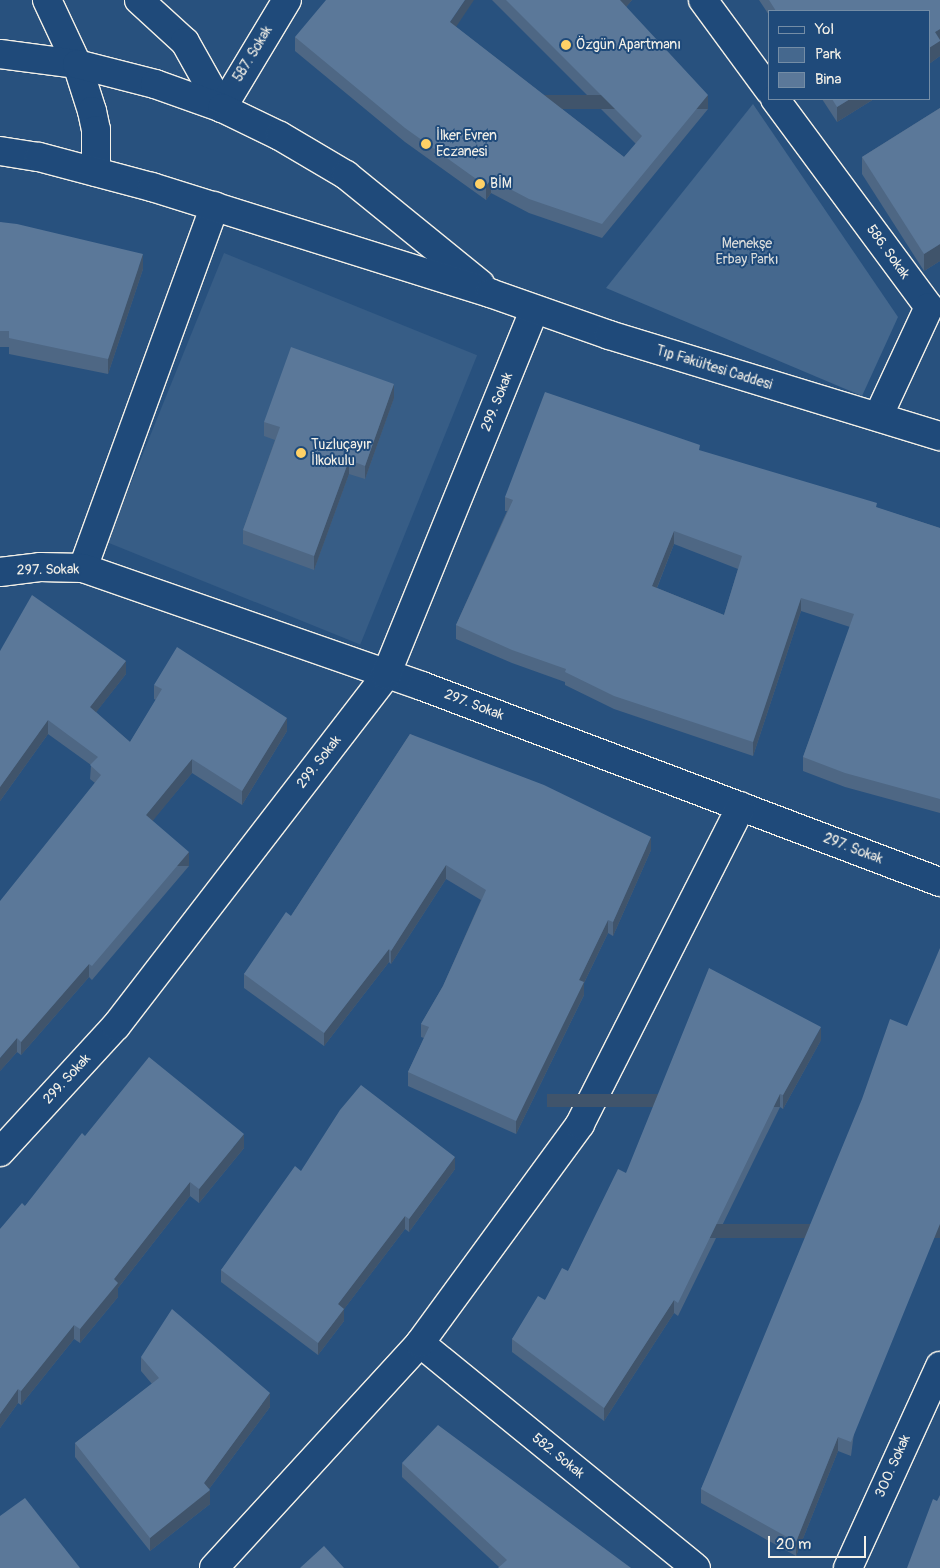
<!DOCTYPE html>
<meta charset="utf-8">
<style>
body{margin:0}
#map{position:relative;width:940px;height:1568px;overflow:hidden;background:#28517e;font-family:Pangolin,sans-serif}
div>[style]{position:absolute}
.built>*{inset:0;background:#375d86;transform-origin:0 0}
.green>*{inset:0;background:#45688e}
.roads{filter:drop-shadow(1px 0 #f4f1e8) drop-shadow(-1px 0 #f4f1e8) drop-shadow(0 1px #f4f1e8) drop-shadow(0 -1px #f4f1e8)}
.minor>*{height:28px;margin:-14px;padding:0 14px;transform-origin:14px;border-radius:14px;background:#1f4a7a}
.major>*{height:28px;margin:-14px;padding:0 14px;transform-origin:14px;border-radius:14px;background:#1f4a7a}
.wall>*{inset:0;background:#4e6784}
.shaded-wall>*{inset:0;background:#40546b;transform-origin:0 0}
.building>*{inset:0;background:#5b7899}
.dots>*{width:14px;height:14px;translate:-50% -50%;box-sizing:border-box;border:2px solid #1f4a7a;border-radius:50%}
span{translate:-50% -50%;white-space:nowrap;text-align:center;line-height:1.15;-webkit-text-stroke:4px #1f4a7a;paint-order:stroke}
.poi-label{font-size:14px;color:#f4f1e8}
.left{translate:0 -50%;text-align:left}
.street-label{font-size:14px;color:#f4f1e8}
.park-label{font-size:14px;color:#dadcda}
.legend{position:absolute;left:768px;top:10px;width:162px;height:90px;box-sizing:border-box;background:#1f4a7a;border:1px solid #748da6;margin:0;padding:6px 9px;list-style:none;font-size:15px;color:#f4f1e8}
.legend li{display:flex;align-items:center;gap:10px;height:25px}
.legend b{width:25px;border:1px solid #748da6}
.scale{position:absolute;left:768px;top:1536px;width:98px;height:22px;box-sizing:border-box;border:2px solid #f4f1e8;border-top:0;padding-left:6px;font-size:15px;line-height:18px;white-space:nowrap;color:#f4f1e8;-webkit-text-stroke:4px #1f4a7a;paint-order:stroke}
</style>
<div id="map">
<div class="built">
<div style="left:224px;top:253px;width:273px;height:312px;rotate:22deg"></div>
</div>
<div class="green">
<div style="clip-path:polygon(753px 104px,898px 317px,862px 396px,606px 288px)"></div>
</div>
<div class="roads">
<div class="minor">
<div style="left:47px;top:0;width:71px;rotate:64.9deg"></div>
<div style="left:77px;top:64px;width:49px;rotate:72.3deg"></div>
<div style="left:92px;top:111px;width:19px;rotate:78deg"></div>
<div style="left:96px;top:130px;width:42px;rotate:90deg"></div>
<div style="left:139px;top:0;width:62px;rotate:42.4deg"></div>
<div style="left:185px;top:42px;width:76px;rotate:60.7deg"></div>
<div style="left:703px;top:0;width:112px;rotate:53.7deg"></div>
<div style="left:775px;top:99px;width:259px;rotate:53.5deg"></div>
<div style="left:929px;top:307px;width:121px;rotate:114.9deg"></div>
<div style="left:222px;top:108px;width:126px;rotate:-59deg"></div>
<div style="left:83px;top:568px;width:385px;rotate:-70deg"></div>
<div style="left:0;top:572px;width:40px;rotate:-7.1deg"></div>
<div style="left:40px;top:567px;width:43px;rotate:1.3deg"></div>
<div style="left:83px;top:568px;width:359px;rotate:19.2deg"></div>
<div style="left:422px;top:686px;width:554px;rotate:20.73deg"></div>
<div style="left:0;top:1152px;width:171px;rotate:-47.4deg"></div>
<div style="left:116px;top:1026px;width:443px;rotate:-52.4deg"></div>
<div style="left:386px;top:675px;width:394px;rotate:-67.9deg"></div>
<div style="left:420px;top:1343px;width:356px;rotate:39.2deg"></div>
<div style="left:214px;top:1568px;width:305px;rotate:-47.5deg"></div>
<div style="left:420px;top:1343px;width:271px;rotate:-53.8deg"></div>
<div style="left:580px;top:1124px;width:356px;rotate:-63.1deg"></div>
<div style="left:848px;top:1568px;width:222px;rotate:-65.5deg"></div>
</div>
<div class="major">
<div style="left:0;top:54px;width:78px;rotate:7.4deg"></div>
<div style="left:77px;top:64px;width:81px;rotate:14.4deg"></div>
<div style="left:155px;top:84px;width:71px;rotate:19.7deg"></div>
<div style="left:222px;top:108px;width:64px;rotate:25.8deg"></div>
<div style="left:280px;top:136px;width:77px;rotate:30.6deg"></div>
<div style="left:346px;top:175px;width:173px;rotate:39.1deg"></div>
<div style="left:0;top:151px;width:39px;rotate:9deg"></div>
<div style="left:39px;top:157px;width:117px;rotate:14.9deg"></div>
<div style="left:152px;top:187px;width:354px;rotate:17.4deg"></div>
<div style="left:490px;top:293px;width:126px;rotate:19.4deg"></div>
<div style="left:609px;top:335px;width:346px;rotate:17deg"></div>
</div>
</div>
<div class="wall">
<div style="clip-path:polygon(492px 0,632px 0,626px 7px,708px 109px,602px 238px,529px 213px,491px 193px,486px 200px,405px 142px,295px 51px,295px 37px,456px 27px,624px 157px,636px 144px)"></div>
<div style="clip-path:polygon(759px 0,940px 0,940px 56px,929px 64px,929px 11px,769px 11px,769px 15px)"></div>
<div style="clip-path:polygon(822px 99px,874px 99px,837px 122px)"></div>
<div style="clip-path:polygon(940px 108px,940px 261px,924px 271px,862px 174px,862px 157px)"></div>
<div style="clip-path:polygon(0 222px,143px 269px,108px 374px,9px 354px,9px 347px,0 347px)"></div>
<div style="clip-path:polygon(394px 398px,365px 479px,349px 474px,314px 570px,243px 544px,243px 530px,275px 440px,264px 436px,264px 422px)"></div>
<div style="clip-path:polygon(evenodd,700px 451px,940px 528px,940px 813px,845px 787px,803px 771px,803px 757px,850px 627px,801px 611px,753px 756px,614px 709px,565px 685px,565px 682px,512px 663px,456px 639px,456px 625px,507px 511px,505px 511px,505px 497px,700px 451px,674px 544px,738px 569px,724px 615px,657px 588px,674px 544px)"></div>
<div style="clip-path:polygon(0 651px,126px 674px,96px 712px,130px 742px,156px 700px,154px 699px,154px 685px,287px 731px,242px 805px,192px 773px,152px 821px,189px 866px,92px 980px,89px 977px,21px 1055px,17px 1052px,0 1071px,95px 783px,90px 779px,91px 765px,48px 734px,0 801px)"></div>
<div style="clip-path:polygon(410px 734px,651px 850px,613px 936px,608px 933px,584px 983px,584px 995px,516px 1134px,408px 1086px,408px 1072px,424px 1038px,421px 1037px,421px 1024px,443px 986px,481px 900px,446px 879px,391px 964px,389px 962px,324px 1046px,244px 988px,244px 974px,291px 916px)"></div>
<div style="clip-path:polygon(907px 1026px,851px 1456px,838px 1451px,796px 1556px,701px 1503px,701px 1489px)"></div>
<div style="clip-path:polygon(821px 1040px,783px 1109px,780px 1107px,678px 1316px,674px 1313px,604px 1421px,512px 1352px,512px 1339px,545px 1300px,568px 1271px,626px 1173px)"></div>
<div style="clip-path:polygon(85px 1136px,244px 1148px,199px 1203px,190px 1196px,118px 1288px,118px 1297px,80px 1343px,74px 1339px,21px 1405px,18px 1403px,0 1428px,0 1229px,25px 1206px)"></div>
<div style="clip-path:polygon(455px 1169px,409px 1232px,405px 1229px,344px 1309px,344px 1321px,318px 1355px,221px 1282px,221px 1270px,301px 1171px)"></div>
<div style="clip-path:polygon(141px 1357px,270px 1407px,209px 1489px,210px 1504px,150px 1551px,75px 1457px,75px 1443px,152px 1384px,141px 1371px)"></div>
<div style="clip-path:polygon(402px 1463px,631px 1568px,499px 1567px,402px 1477px)"></div>
</div>
<div class="shaded-wall">
<div style="clip-path:polygon(465px 0,474px 0,450px 36px,450px 22px)"></div>
<div style="clip-path:polygon(620px 0,632px 0,620px 14px)"></div>
<div style="clip-path:polygon(940px 29px,940px 56px,929px 64px,929px 48px,935px 32px)"></div>
<div style="left:708px;top:95px;width:14px;height:167px;rotate:90deg"></div>
<div style="clip-path:polygon(850px 99px,874px 99px,837px 122px,837px 107px)"></div>
<div style="clip-path:polygon(491px 179px,491px 193px,486px 200px,486px 186px)"></div>
<div style="clip-path:polygon(940px 244px,940px 261px,924px 271px,924px 254px)"></div>
<div style="clip-path:polygon(143px 254px,143px 269px,108px 374px,108px 359px)"></div>
<div style="clip-path:polygon(394px 384px,394px 398px,365px 479px,365px 466px)"></div>
<div style="clip-path:polygon(349px 460px,349px 474px,314px 570px,314px 556px)"></div>
<div style="clip-path:polygon(674px 531px,674px 544px,652px 600px,652px 586px)"></div>
<div style="clip-path:polygon(801px 598px,801px 611px,753px 756px,753px 742px)"></div>
<div style="clip-path:polygon(126px 661px,126px 674px,90px 720px,90px 707px)"></div>
<div style="clip-path:polygon(287px 718px,287px 731px,242px 805px,242px 791px)"></div>
<div style="clip-path:polygon(48px 720px,48px 734px,0 801px,0 787px)"></div>
<div style="clip-path:polygon(192px 759px,192px 773px,146px 829px,146px 815px)"></div>
<div style="clip-path:polygon(651px 837px,651px 850px,613px 936px,613px 922px)"></div>
<div style="left:189px;top:852px;width:14px;height:150px;rotate:90deg"></div>
<div style="clip-path:polygon(446px 865px,446px 879px,391px 964px,391px 951px)"></div>
<div style="clip-path:polygon(608px 920px,608px 933px,584px 983px,584px 995px,516px 1134px,516px 1121px,579px 980px)"></div>
<div style="clip-path:polygon(389px 949px,389px 962px,324px 1046px,324px 1033px)"></div>
<div style="clip-path:polygon(89px 964px,89px 977px,21px 1055px,21px 1042px)"></div>
<div style="clip-path:polygon(821px 1027px,821px 1040px,783px 1109px,783px 1095px)"></div>
<div style="clip-path:polygon(17px 1038px,17px 1052px,0 1071px,0 1058px)"></div>
<div style="left:780px;top:1094px;width:13px;height:233px;rotate:90deg"></div>
<div style="clip-path:polygon(244px 1134px,244px 1148px,199px 1203px,199px 1189px)"></div>
<div style="clip-path:polygon(455px 1157px,455px 1169px,409px 1232px,409px 1219px)"></div>
<div style="clip-path:polygon(190px 1182px,190px 1196px,118px 1288px,118px 1297px,80px 1343px,80px 1329px,114px 1279px)"></div>
<div style="clip-path:polygon(405px 1216px,405px 1229px,338px 1317px,338px 1304px)"></div>
<div style="left:940px;top:1224px;width:14px;height:235px;rotate:90deg"></div>
<div style="clip-path:polygon(674px 1300px,674px 1313px,604px 1421px,604px 1408px)"></div>
<div style="clip-path:polygon(344px 1309px,344px 1321px,318px 1355px,318px 1343px)"></div>
<div style="clip-path:polygon(74px 1325px,74px 1339px,21px 1405px,21px 1391px)"></div>
<div style="clip-path:polygon(18px 1389px,18px 1403px,0 1428px,0 1414px)"></div>
<div style="clip-path:polygon(270px 1393px,270px 1407px,206px 1493px,210px 1490px,210px 1504px,150px 1551px,150px 1538px,204px 1483px)"></div>
<div style="clip-path:polygon(838px 1437px,838px 1451px,796px 1556px,796px 1542px)"></div>
</div>
<div class="building">
<div style="clip-path:polygon(326px 0,465px 0,450px 22px,624px 157px,642px 136px,506px 0,620px 0,708px 95px,602px 224px,529px 199px,491px 179px,486px 186px,405px 128px,295px 37px)"></div>
<div style="clip-path:polygon(769px 0,940px 0,940px 29px,935px 32px,940px 40px,940px 41px,929px 48px,929px 11px,776px 11px)"></div>
<div style="clip-path:polygon(832px 99px,850px 99px,837px 107px)"></div>
<div style="clip-path:polygon(940px 108px,940px 244px,924px 254px,862px 157px)"></div>
<div style="clip-path:polygon(0 222px,17px 224px,143px 254px,108px 359px,9px 338px,9px 331px,0 331px)"></div>
<div style="clip-path:polygon(291px 347px,394px 384px,365px 466px,349px 460px,314px 556px,243px 530px,280px 427px,264px 422px)"></div>
<div style="clip-path:polygon(evenodd,545px 392px,700px 445px,699px 450px,877px 503px,876px 507px,940px 528px,940px 799px,845px 773px,803px 757px,854px 614px,801px 598px,753px 742px,614px 696px,565px 672px,566px 669px,512px 650px,456px 625px,513px 500px,505px 497px,545px 392px,674px 531px,742px 556px,724px 615px,652px 586px,674px 531px)"></div>
<div style="clip-path:polygon(32px 595px,126px 661px,90px 707px,130px 742px,162px 689px,154px 685px,177px 647px,287px 718px,242px 791px,192px 759px,146px 815px,189px 852px,92px 966px,89px 964px,21px 1042px,17px 1038px,0 1058px,0 901px,101px 775px,90px 765px,98px 757px,48px 720px,0 787px,0 651px)"></div>
<div style="clip-path:polygon(410px 734px,544px 785px,651px 837px,613px 922px,608px 920px,579px 980px,584px 982px,516px 1121px,408px 1072px,429px 1027px,421px 1024px,443px 986px,486px 890px,446px 865px,391px 951px,389px 949px,324px 1033px,244px 974px,286px 912px,291px 916px)"></div>
<div style="clip-path:polygon(940px 948px,940px 1224px,851px 1442px,838px 1437px,796px 1542px,701px 1489px,862px 1099px,890px 1019px,907px 1026px)"></div>
<div style="clip-path:polygon(709px 968px,821px 1027px,783px 1095px,780px 1094px,678px 1303px,674px 1300px,604px 1408px,512px 1339px,538px 1296px,545px 1300px,562px 1268px,568px 1271px,618px 1169px,626px 1173px)"></div>
<div style="clip-path:polygon(149px 1057px,244px 1134px,199px 1189px,190px 1182px,114px 1279px,118px 1283px,80px 1329px,74px 1325px,21px 1391px,18px 1389px,0 1414px,0 1229px,22px 1203px,25px 1206px,82px 1133px,85px 1136px)"></div>
<div style="clip-path:polygon(361px 1085px,455px 1157px,409px 1219px,405px 1216px,338px 1304px,344px 1309px,318px 1343px,221px 1270px,295px 1166px,301px 1171px,340px 1110px)"></div>
<div style="clip-path:polygon(172px 1309px,270px 1393px,204px 1483px,210px 1490px,150px 1538px,75px 1443px,159px 1378px,141px 1357px)"></div>
<div style="clip-path:polygon(438px 1425px,631px 1568px,498px 1568px,507px 1560px,402px 1463px)"></div>
<div style="clip-path:polygon(940px 1495px,940px 1568px,907px 1568px,933px 1499px,937px 1501px)"></div>
<div style="clip-path:polygon(25px 1498px,80px 1568px,0 1568px,0 1516px)"></div>
<div style="clip-path:polygon(324px 1546px,344px 1568px,300px 1568px)"></div>
</div>
<div class="dots">
<div style="left:566px;top:45px;background:#ffd166"></div>
<div style="left:426px;top:144px;background:#ffd166"></div>
<div style="left:480px;top:184px;background:#ffd166"></div>
<div style="left:301px;top:453px;background:#ffd166"></div>
</div>
<div class="poi-label">
<span class="left" style="left:576px;top:45px">Özgün Apartmanı</span>
<span class="left" style="left:436px;top:144px">İlker Evren<br>Eczanesi</span>
<span class="left" style="left:490px;top:184px">BİM</span>
<span class="left" style="left:311px;top:453px">Tuzluçayır<br>İlkokulu</span>
</div>
<div class="street-label">
<span style="left:253px;top:54px;rotate:-59deg">587. Sokak</span>
<span style="left:888px;top:252px;rotate:54deg">586. Sokak</span>
<span style="left:714px;top:368px;rotate:17deg">Tıp Fakültesi Caddesi</span>
<span style="left:497px;top:402px;rotate:-68deg">299. Sokak</span>
<span style="left:48px;top:570px;rotate:-1deg">297. Sokak</span>
<span style="left:474px;top:705px;rotate:21deg">297. Sokak</span>
<span style="left:319px;top:762px;rotate:-52deg">299. Sokak</span>
<span style="left:853px;top:849px;rotate:21deg">297. Sokak</span>
<span style="left:67px;top:1079px;rotate:-47deg">299. Sokak</span>
<span style="left:558px;top:1456px;rotate:39deg">582. Sokak</span>
<span style="left:893px;top:1466px;rotate:-66deg">300. Sokak</span>
</div>
<div class="park-label">
<span style="left:747px;top:252px">Menekşe<br>Erbay Parkı</span>
</div>
<ul class="legend">
<li><b style="height:6px;background:#1f4a7a"></b>Yol</li>
<li><b style="height:14px;background:#45688e"></b>Park</li>
<li><b style="height:14px;background:#5b7899"></b>Bina</li>
</ul>
<div class="scale">20 m</div>
</div>
